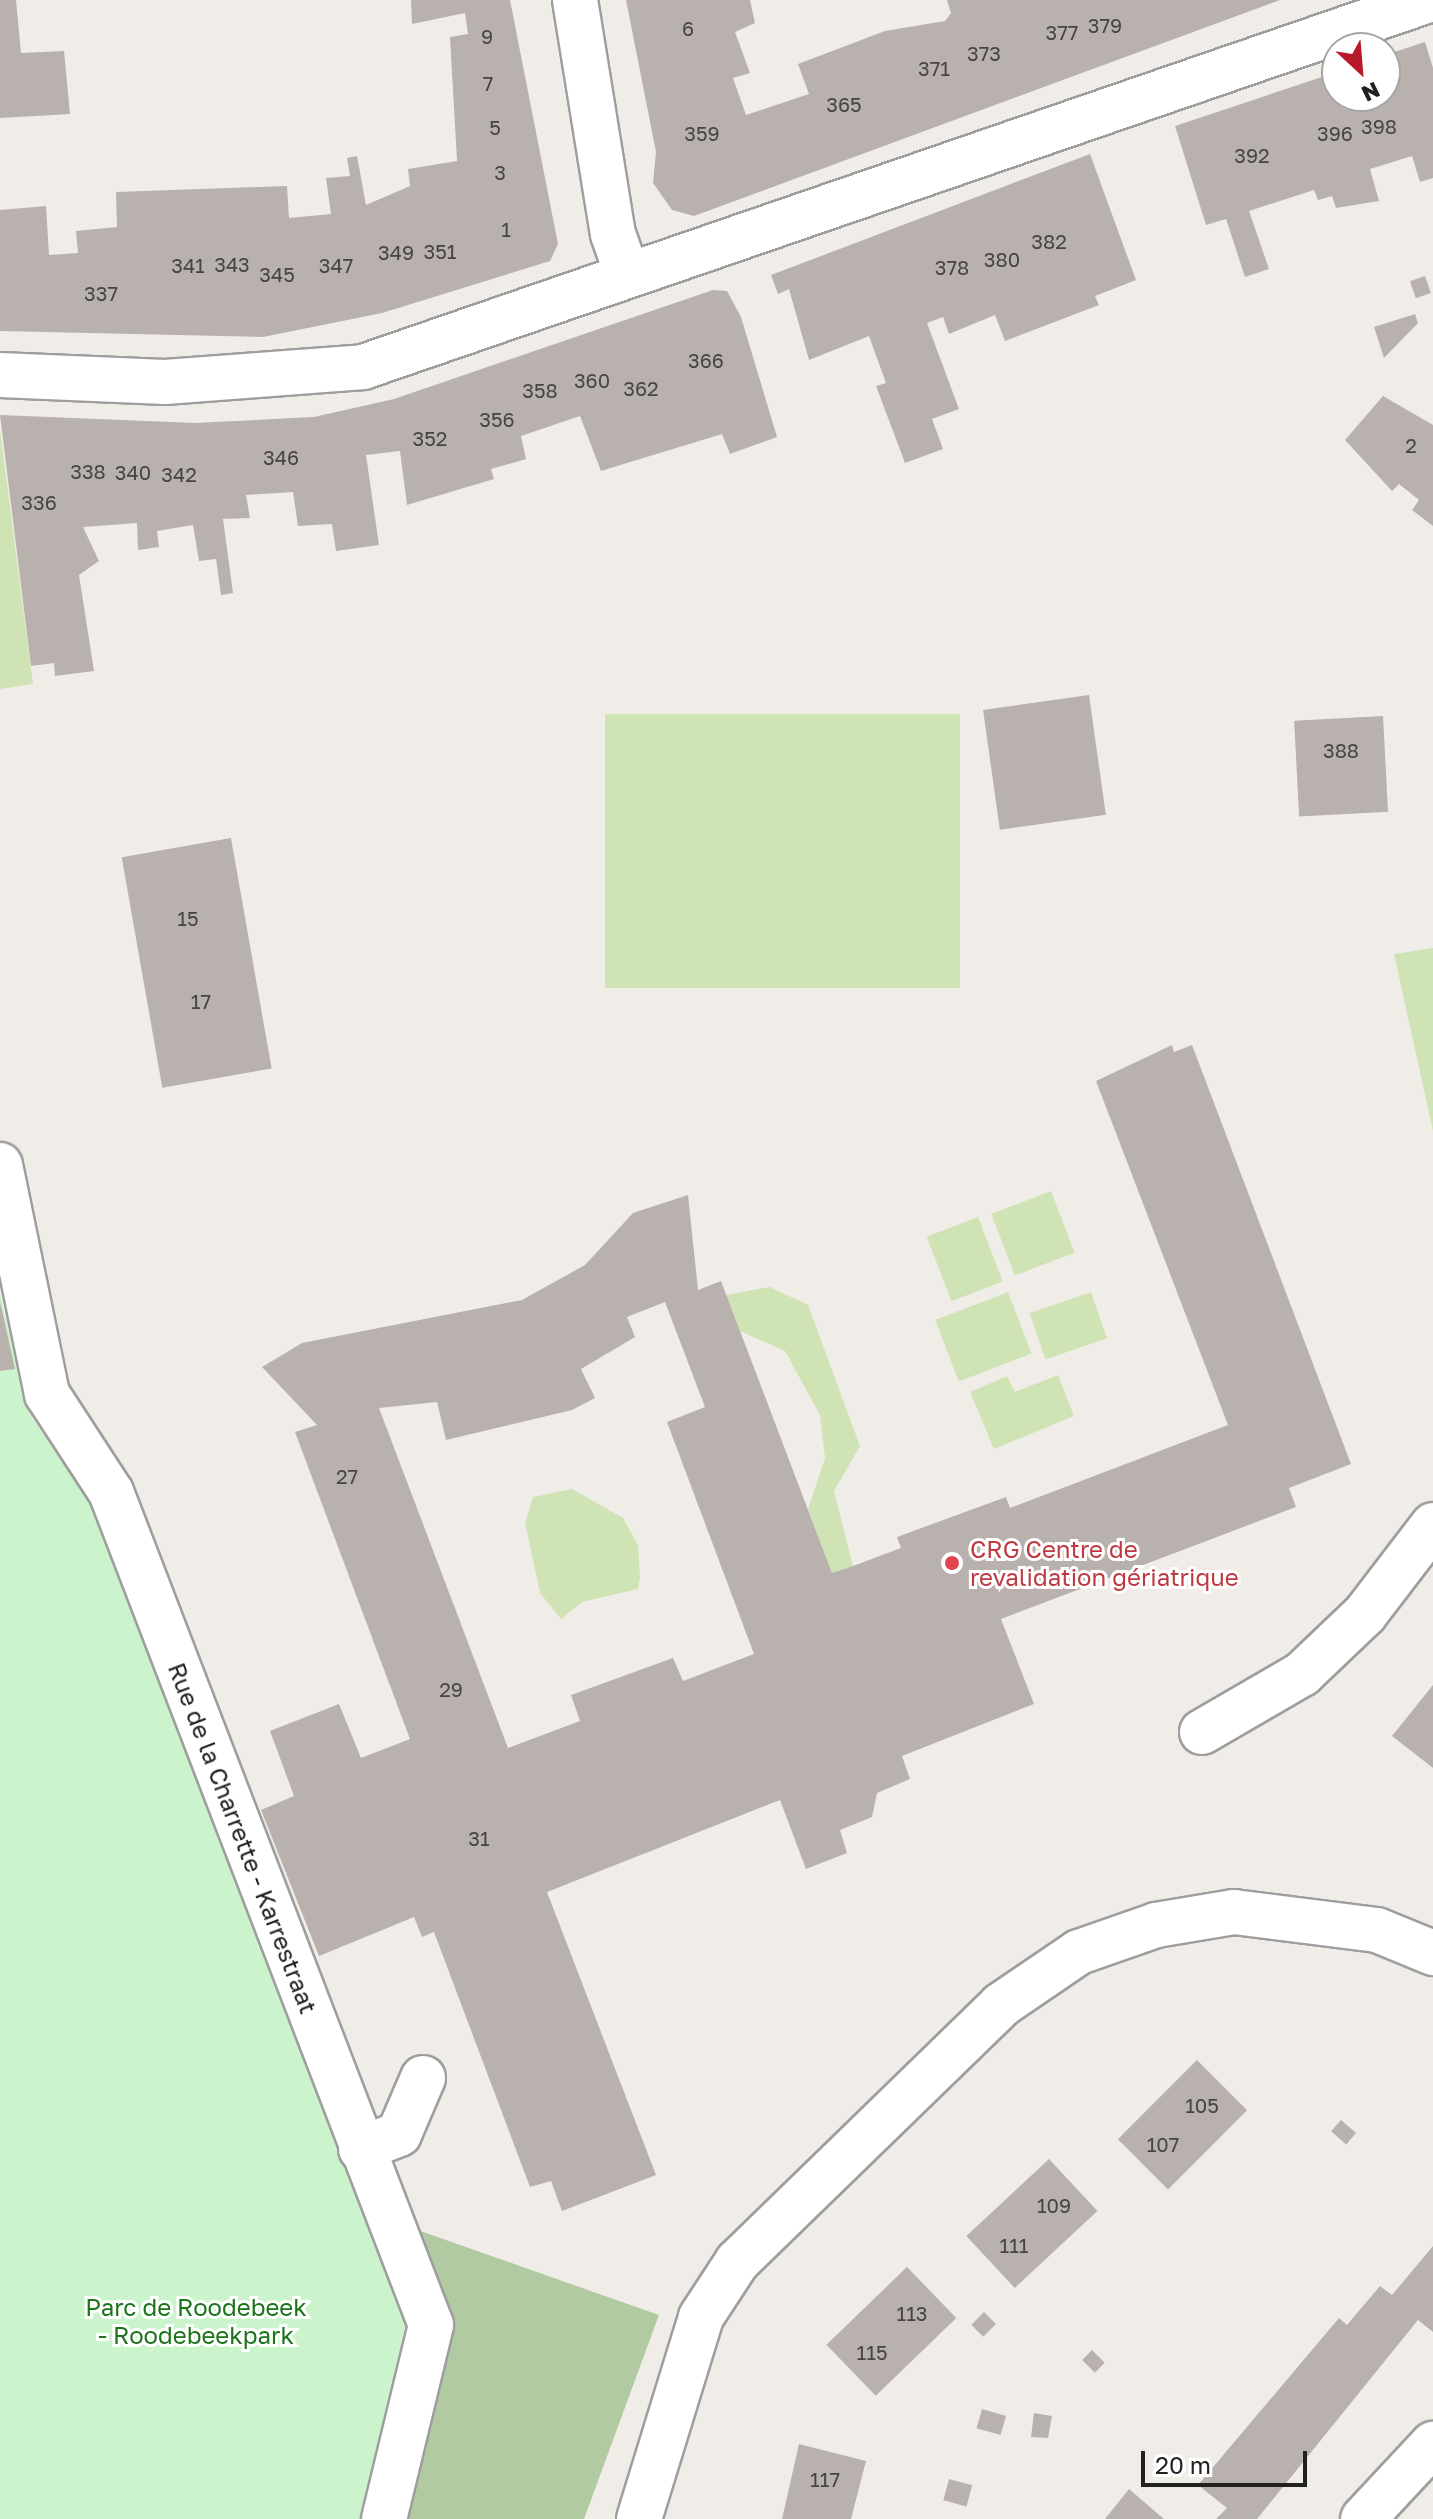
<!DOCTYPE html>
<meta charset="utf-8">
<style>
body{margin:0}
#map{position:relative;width:1433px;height:2519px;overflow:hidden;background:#f0ede8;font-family:"Golos Text",sans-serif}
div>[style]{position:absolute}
.grass>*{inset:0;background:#d0e3b5;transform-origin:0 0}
.forest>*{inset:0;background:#b2caa2}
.park>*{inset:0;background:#ccf4cc}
.building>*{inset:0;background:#b9b1ae;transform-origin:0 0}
.roads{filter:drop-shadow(2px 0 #9e9e9e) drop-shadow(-2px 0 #9e9e9e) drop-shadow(0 2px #9e9e9e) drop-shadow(0 -2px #9e9e9e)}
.minor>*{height:44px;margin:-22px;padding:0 22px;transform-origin:22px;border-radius:22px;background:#fff}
.dots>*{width:22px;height:22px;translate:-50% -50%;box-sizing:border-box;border:4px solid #fff;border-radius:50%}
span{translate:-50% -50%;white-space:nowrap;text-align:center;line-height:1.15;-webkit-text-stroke:6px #fff;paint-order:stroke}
.number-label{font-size:20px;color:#474544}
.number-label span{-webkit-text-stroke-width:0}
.health-label{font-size:24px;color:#be3a42}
.left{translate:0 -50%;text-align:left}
.street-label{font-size:24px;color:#212121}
.park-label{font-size:24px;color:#1b731a}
.north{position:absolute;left:1321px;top:32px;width:80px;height:80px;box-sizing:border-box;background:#fff;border:2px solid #a6a6a6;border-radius:50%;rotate:154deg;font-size:22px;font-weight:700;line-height:32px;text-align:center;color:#212121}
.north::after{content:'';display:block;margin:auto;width:28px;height:36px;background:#b81929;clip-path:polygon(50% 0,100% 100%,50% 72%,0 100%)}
.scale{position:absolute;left:1141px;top:2451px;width:166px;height:36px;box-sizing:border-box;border:4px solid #212121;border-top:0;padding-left:10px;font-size:24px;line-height:28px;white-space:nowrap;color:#212121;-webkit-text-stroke:6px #fff;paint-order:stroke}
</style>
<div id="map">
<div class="grass">
<div style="clip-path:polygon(0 430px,33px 684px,0 689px)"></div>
<div style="left:960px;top:714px;width:274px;height:355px;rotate:90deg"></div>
<div style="clip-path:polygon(1433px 948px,1433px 1131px,1394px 954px)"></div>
<div style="left:1051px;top:1191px;width:66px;height:64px;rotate:69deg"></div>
<div style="left:978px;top:1217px;width:69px;height:55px;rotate:69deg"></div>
<div style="clip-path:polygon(770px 1287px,808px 1305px,860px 1446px,834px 1491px,853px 1566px,832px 1573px,808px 1509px,825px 1458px,820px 1415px,785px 1351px,740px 1331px,726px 1295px)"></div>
<div style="left:1008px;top:1292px;width:66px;height:78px;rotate:69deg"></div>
<div style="left:1091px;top:1292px;width:49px;height:65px;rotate:71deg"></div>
<div style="clip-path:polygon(1058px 1375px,1074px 1416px,994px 1449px,970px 1392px,1007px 1376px,1015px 1392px)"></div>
<div style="clip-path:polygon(572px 1489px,623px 1518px,638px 1545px,640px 1577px,638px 1589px,582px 1602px,561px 1619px,540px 1593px,525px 1523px,533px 1497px)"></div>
</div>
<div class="forest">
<div style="clip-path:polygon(409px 2227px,659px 2315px,584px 2519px,399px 2519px,448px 2309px)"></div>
</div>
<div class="park">
<div style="clip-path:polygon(0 1294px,30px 1416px,92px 1503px,406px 2322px,364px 2519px,0 2519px)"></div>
</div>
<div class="building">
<div style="clip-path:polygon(0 0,16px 0,21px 53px,64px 51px,70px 114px,0 118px)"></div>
<div style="clip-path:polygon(411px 0,510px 0,558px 244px,550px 261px,382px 313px,263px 337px,0 331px,0 210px,46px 206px,49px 255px,78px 253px,76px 231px,117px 227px,116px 192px,287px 186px,289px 218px,331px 214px,326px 178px,350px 176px,347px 158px,357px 156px,366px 205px,410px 186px,408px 169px,457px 161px,450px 37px,468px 34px,465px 13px,412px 24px)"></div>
<div style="clip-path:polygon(626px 0,750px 0,755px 23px,735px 32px,750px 73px,733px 78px,746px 115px,809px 94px,798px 64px,885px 31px,945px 21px,951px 13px,947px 0,1280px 0,694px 216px,672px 210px,653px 183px,656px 152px)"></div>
<div style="clip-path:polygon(1425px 42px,1433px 68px,1433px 178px,1420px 182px,1412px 156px,1370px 169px,1379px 201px,1336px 208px,1332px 196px,1318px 200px,1314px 190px,1249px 211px,1269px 269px,1245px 277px,1226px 219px,1206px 225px,1175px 126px,1337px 72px,1337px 96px,1385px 96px,1385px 55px)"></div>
<div style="clip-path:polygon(1090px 154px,1136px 280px,1095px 296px,1099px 305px,1005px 341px,995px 315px,949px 334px,943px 317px,927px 323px,959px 409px,932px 419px,943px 449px,905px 463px,876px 386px,886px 383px,869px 336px,809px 360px,789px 289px,778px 294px,771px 275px)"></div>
<div style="left:1425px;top:276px;width:18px;height:16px;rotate:71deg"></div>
<div style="clip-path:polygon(713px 290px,727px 291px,741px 317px,777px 437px,730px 454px,722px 434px,601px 471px,580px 416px,521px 436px,526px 459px,491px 469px,494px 479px,407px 505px,400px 451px,366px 455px,379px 545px,336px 551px,332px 524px,298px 526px,293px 492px,246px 495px,250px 518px,223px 519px,233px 593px,221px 595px,216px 559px,199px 561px,193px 525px,157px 531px,159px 547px,138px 550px,137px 523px,83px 527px,99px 561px,79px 575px,94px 671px,55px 676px,54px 663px,31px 666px,0 415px,195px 423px,314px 417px,394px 399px)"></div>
<div style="clip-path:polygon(1415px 314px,1418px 323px,1384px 358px,1374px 327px)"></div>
<div style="clip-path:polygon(1383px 396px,1433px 425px,1433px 526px,1412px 510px,1419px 500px,1399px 484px,1392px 491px,1345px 440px)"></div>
<div style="left:1089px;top:695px;width:121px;height:107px;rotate:82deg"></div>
<div style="left:1383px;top:716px;width:96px;height:89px;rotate:87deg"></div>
<div style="left:231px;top:838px;width:234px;height:111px;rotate:80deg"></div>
<div style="clip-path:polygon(evenodd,1172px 1045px,1174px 1052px,1192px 1045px,1351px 1464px,1289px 1488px,1296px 1507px,1001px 1619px,1034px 1704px,902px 1756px,910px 1779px,877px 1793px,872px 1817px,840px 1830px,847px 1853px,806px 1869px,780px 1800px,547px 1892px,656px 2175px,562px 2211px,551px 2181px,530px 2187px,434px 1932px,422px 1937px,414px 1917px,319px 1956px,261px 1810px,294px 1796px,270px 1731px,339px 1704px,361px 1758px,410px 1739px,295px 1432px,317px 1425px,262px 1367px,302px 1343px,522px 1300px,585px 1265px,633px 1213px,688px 1195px,698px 1290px,721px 1281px,832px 1573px,853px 1566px,901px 1548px,897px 1537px,1006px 1497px,1010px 1508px,1228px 1425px,1096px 1081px,1172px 1045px,665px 1302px,705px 1407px,667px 1422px,754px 1654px,683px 1681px,673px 1658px,571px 1695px,580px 1721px,508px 1748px,379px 1408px,437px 1402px,446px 1440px,572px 1410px,595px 1398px,581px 1369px,635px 1337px,627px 1317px,665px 1302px)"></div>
<div style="clip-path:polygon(0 1301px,15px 1369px,0 1371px)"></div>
<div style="clip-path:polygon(1433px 1685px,1433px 1768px,1392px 1736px)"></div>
<div style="left:1197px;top:2060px;width:71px;height:112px;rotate:45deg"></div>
<div style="left:1341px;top:2120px;width:20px;height:15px;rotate:41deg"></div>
<div style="left:1049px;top:2159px;width:71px;height:113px;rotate:47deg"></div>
<div style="clip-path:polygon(1433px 2246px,1433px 2332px,1418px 2320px,1257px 2519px,1216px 2519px,1227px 2508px,1198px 2485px,1339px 2318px,1347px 2325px,1380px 2286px,1392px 2295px)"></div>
<div style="left:907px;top:2267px;width:71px;height:112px;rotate:46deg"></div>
<div style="left:984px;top:2312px;width:17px;height:18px;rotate:45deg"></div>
<div style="left:1092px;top:2350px;width:18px;height:14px;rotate:45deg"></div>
<div style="left:982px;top:2409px;width:25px;height:20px;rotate:16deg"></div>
<div style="clip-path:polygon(1034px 2413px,1052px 2416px,1048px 2438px,1031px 2437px)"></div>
<div style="clip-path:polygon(799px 2444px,866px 2461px,851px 2519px,782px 2519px)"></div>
<div style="left:949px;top:2479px;width:24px;height:22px;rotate:15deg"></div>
<div style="clip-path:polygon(1129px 2489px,1164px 2519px,1105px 2519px)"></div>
</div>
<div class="roads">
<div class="minor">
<div style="left:575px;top:0;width:237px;rotate:80.8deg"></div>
<div style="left:613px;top:234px;width:42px;rotate:70.7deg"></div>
<div style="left:0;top:375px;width:165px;rotate:2.4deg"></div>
<div style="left:165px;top:382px;width:199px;rotate:-4.3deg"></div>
<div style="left:363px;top:367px;width:1127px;rotate:-19deg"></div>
<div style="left:0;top:1165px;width:234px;rotate:78.4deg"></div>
<div style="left:47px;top:1394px;width:117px;rotate:56.9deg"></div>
<div style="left:111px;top:1492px;width:892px;rotate:68.99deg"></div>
<div style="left:431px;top:2325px;width:200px;rotate:103.6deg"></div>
<div style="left:1202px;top:1732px;width:116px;rotate:-30.1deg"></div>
<div style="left:1302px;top:1674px;width:87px;rotate:-43.6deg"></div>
<div style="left:1365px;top:1614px;width:112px;rotate:-52.6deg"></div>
<div style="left:361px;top:2149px;width:41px;rotate:-21.5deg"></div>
<div style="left:399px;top:2134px;width:61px;rotate:-66.8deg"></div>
<div style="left:639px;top:2519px;width:211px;rotate:-72.9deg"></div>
<div style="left:701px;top:2317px;width:66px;rotate:-56.8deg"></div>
<div style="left:737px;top:2262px;width:368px;rotate:-44.2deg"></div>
<div style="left:1001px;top:2005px;width:94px;rotate:-34.2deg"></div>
<div style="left:1079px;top:1952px;width:82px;rotate:-19.3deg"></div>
<div style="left:1156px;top:1925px;width:79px;rotate:-9.5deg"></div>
<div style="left:1234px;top:1912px;width:144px;rotate:7.2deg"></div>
<div style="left:1377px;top:1930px;width:61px;rotate:22.3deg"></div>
<div style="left:1363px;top:2519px;width:103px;rotate:-47deg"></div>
</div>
</div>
<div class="dots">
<div style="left:952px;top:1563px;background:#e0444e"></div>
</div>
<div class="number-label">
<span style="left:1105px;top:25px">379</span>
<span style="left:688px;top:28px">6</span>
<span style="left:1062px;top:32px">377</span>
<span style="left:487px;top:36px">9</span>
<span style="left:984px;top:53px">373</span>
<span style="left:934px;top:68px">371</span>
<span style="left:488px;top:83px">7</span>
<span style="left:844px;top:104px">365</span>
<span style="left:1379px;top:126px">398</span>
<span style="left:495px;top:127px">5</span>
<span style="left:702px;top:133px">359</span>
<span style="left:1335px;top:133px">396</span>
<span style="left:1252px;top:155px">392</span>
<span style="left:500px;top:172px">3</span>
<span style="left:506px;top:229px">1</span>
<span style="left:1049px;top:241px">382</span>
<span style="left:440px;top:251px">351</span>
<span style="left:396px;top:252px">349</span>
<span style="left:1002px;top:259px">380</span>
<span style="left:232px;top:264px">343</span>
<span style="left:188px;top:265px">341</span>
<span style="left:336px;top:265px">347</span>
<span style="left:952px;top:267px">378</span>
<span style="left:277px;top:274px">345</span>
<span style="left:101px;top:293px">337</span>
<span style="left:706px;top:360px">366</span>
<span style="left:592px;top:380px">360</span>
<span style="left:641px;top:388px">362</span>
<span style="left:540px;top:390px">358</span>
<span style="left:497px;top:419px">356</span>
<span style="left:430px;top:438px">352</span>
<span style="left:1411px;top:445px">2</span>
<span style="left:281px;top:457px">346</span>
<span style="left:88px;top:471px">338</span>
<span style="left:133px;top:472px">340</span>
<span style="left:179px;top:474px">342</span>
<span style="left:39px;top:502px">336</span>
<span style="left:1341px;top:750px">388</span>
<span style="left:188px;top:918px">15</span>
<span style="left:201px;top:1001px">17</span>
<span style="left:347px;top:1476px">27</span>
<span style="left:451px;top:1689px">29</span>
<span style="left:479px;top:1838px">31</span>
<span style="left:1202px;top:2105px">105</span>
<span style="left:1163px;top:2144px">107</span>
<span style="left:1054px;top:2205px">109</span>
<span style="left:1014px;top:2245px">111</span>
<span style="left:912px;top:2313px">113</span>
<span style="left:872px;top:2352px">115</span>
<span style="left:825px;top:2479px">117</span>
</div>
<div class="health-label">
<span class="left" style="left:970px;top:1563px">CRG Centre de<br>revalidation gériatrique</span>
</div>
<div class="street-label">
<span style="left:243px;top:1838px;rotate:69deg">Rue de la Charrette - Karrestraat</span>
</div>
<div class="park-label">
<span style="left:196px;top:2321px">Parc de Roodebeek<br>- Roodebeekpark</span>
</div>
<div class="north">N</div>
<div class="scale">20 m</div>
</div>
